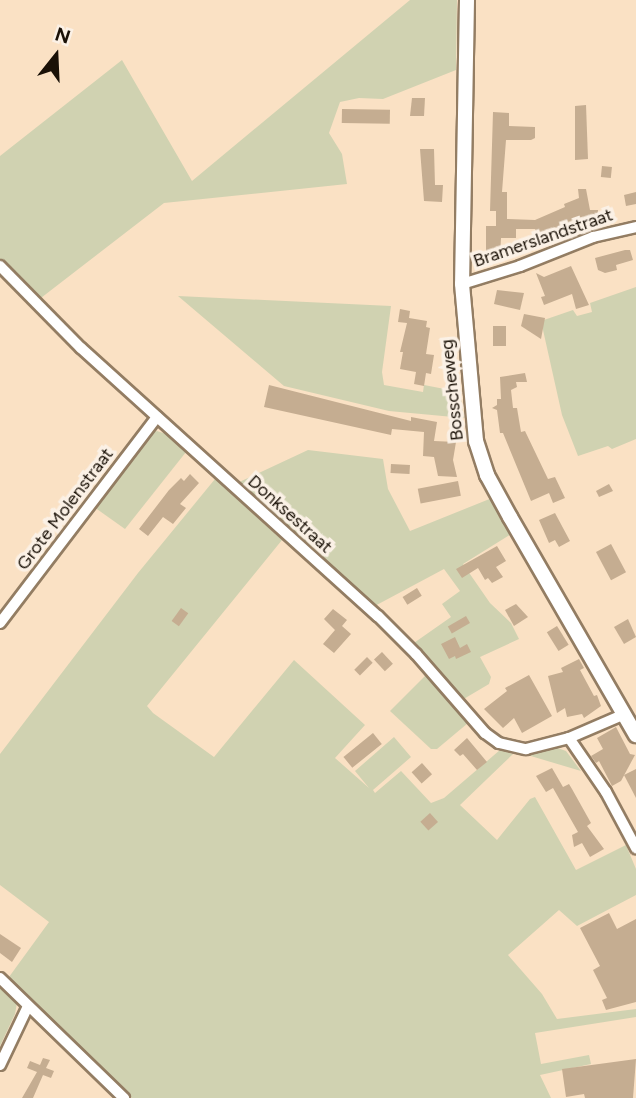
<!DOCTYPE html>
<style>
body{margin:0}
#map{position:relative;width:636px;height:1098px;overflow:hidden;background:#fae1c4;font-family:Figtree,sans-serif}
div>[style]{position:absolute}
.green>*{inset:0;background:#d0d2b1}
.building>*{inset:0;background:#c5ad91;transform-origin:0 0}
.roads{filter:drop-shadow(2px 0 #937d63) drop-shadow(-2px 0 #937d63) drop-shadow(0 2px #937d63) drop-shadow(0 -2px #937d63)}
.street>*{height:10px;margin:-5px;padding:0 5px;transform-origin:5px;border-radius:5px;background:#fff}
.secondary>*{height:14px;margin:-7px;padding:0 7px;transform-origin:7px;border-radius:7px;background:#fff}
span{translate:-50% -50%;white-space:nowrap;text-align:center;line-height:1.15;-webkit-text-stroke:7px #fbf1e6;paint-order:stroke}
.street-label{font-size:18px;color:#1a1107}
.north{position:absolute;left:21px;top:21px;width:70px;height:70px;-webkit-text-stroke:5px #fbf1e6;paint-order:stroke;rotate:18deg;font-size:19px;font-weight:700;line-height:28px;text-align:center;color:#1a1107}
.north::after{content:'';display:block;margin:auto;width:24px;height:32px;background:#1a1107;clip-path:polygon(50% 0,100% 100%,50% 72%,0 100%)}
</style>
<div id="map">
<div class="green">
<div style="clip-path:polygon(410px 0,457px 0,456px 70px,383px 99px,359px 98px,340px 102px,329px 133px,342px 154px,347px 184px,164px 203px,37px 301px,0 262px,0 156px,122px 60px,192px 181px)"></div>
<div style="clip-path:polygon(636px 287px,636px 439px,612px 449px,608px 446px,578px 456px,562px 415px,541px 321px,573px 310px,577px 316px,592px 312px,590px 303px)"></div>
<div style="clip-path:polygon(178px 296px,391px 306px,382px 372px,384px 385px,423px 392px,424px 385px,460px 392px,464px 418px,389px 411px,284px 386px)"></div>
<div style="clip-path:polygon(157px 431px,166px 434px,186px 452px,125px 529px,94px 507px,148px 435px)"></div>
<div style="clip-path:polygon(308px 450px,383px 459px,388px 489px,410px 531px,492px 498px,511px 534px,463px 564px,490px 603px,511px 623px,519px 639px,480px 657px,491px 677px,489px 684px,462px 700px,411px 645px,451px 617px,442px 604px,460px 591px,444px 569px,371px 608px,235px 484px)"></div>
<div style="clip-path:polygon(215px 479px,282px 540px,147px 706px,153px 713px,214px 757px,294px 660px,365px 725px,335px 758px,369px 788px,355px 771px,394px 737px,411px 757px,373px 790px,375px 793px,401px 771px,431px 803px,444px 798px,500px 750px,513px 754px,460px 805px,497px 840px,530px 799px,535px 797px,576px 870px,626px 845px,636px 869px,636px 895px,577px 926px,559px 910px,508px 955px,542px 994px,557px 1019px,636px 1009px,636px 1017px,535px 1033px,541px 1064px,589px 1055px,591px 1064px,540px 1075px,551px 1098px,132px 1098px,9px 977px,49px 922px,0 885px,0 754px,138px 573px)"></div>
<div style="clip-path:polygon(426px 675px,468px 723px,437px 749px,431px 749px,390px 711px)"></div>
<div style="clip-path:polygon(552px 746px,566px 751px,581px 771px,524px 754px)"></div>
<div style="clip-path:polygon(0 983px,17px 1003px,15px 1014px,0 1046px)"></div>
</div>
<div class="building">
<div style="clip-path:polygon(412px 98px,425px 98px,424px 116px,410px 116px)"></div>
<div style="clip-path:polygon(586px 105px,588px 159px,575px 160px,575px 106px)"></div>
<div style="left:342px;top:109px;width:48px;height:14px;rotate:1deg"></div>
<div style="clip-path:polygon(493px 112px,509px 113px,509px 126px,535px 127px,535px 138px,531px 140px,506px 140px,502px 192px,507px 192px,507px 219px,535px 220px,565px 207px,564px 204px,579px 198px,578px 189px,586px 189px,590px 210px,598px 210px,598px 228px,562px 229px,539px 239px,535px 229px,516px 229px,516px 238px,501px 238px,500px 257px,486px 256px,486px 226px,496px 226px,496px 211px,490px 211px)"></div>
<div style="clip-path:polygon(420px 149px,434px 149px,435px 185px,443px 185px,442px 202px,424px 201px)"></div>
<div style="left:602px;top:166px;width:10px;height:11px;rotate:6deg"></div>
<div style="clip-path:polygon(636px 192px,636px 204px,626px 206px,624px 195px)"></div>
<div style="clip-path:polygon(625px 250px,630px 250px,633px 260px,616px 265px,617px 270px,605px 273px,598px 270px,595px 258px)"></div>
<div style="clip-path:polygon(571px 266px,589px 305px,576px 309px,572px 294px,544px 305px,541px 297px,545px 296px,536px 273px,544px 277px)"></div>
<div style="clip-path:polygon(497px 290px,524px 293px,520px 310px,494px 304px)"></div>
<div style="clip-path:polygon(400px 309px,410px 311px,409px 318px,427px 321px,426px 327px,430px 328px,426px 354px,434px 355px,431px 374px,426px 373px,424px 386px,414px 384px,416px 372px,400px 369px,403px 352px,400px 352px,407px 323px,398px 322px)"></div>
<div style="clip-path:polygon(524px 314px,545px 318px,541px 339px,521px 326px)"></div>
<div style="left:493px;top:326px;width:13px;height:20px"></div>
<div style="clip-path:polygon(525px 373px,527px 382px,516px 382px,517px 387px,511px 390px,513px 408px,517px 408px,521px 432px,525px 431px,548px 479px,555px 477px,565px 498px,553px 503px,549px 493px,531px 501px,503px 433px,500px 433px,497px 410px,492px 408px,497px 405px,497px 399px,501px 399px,500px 377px)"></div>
<div style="clip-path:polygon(269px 385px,411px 421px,411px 417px,437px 422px,434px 441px,456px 442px,453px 460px,457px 477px,438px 476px,434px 457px,423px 456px,424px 432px,392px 429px,391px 435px,264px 407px)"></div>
<div style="left:391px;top:464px;width:19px;height:9px;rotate:3deg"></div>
<div style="clip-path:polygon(190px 474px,199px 483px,180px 504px,186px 508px,173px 524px,163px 517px,148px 536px,139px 529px,169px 490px,181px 478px,184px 481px)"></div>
<div style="left:458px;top:481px;width:15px;height:41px;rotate:79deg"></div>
<div style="clip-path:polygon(609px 484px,613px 491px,599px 497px,596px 491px)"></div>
<div style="clip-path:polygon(555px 513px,570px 541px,559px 547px,555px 540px,549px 543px,539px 520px)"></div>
<div style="left:611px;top:544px;width:32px;height:17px;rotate:62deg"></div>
<div style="clip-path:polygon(497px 546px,506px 561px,496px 567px,503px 577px,492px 583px,488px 578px,485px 580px,478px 568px,462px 578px,456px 569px)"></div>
<div style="left:417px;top:588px;width:9px;height:17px;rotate:58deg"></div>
<div style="clip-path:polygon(516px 604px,528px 617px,514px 626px,505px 610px)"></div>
<div style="left:181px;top:608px;width:9px;height:16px;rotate:36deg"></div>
<div style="clip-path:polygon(333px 609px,347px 620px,342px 626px,351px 634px,334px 653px,323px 644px,335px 630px,324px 619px)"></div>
<div style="left:466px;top:616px;width:8px;height:21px;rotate:60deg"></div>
<div style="clip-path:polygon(628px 619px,636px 637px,624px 644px,614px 627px)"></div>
<div style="left:557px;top:626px;width:22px;height:12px;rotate:58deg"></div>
<div style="clip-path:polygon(455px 637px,460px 648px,467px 644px,471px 652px,456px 659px,455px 656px,449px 659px,441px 644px)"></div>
<div style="left:382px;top:652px;width:16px;height:11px;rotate:47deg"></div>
<div style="left:367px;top:657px;width:8px;height:18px;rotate:45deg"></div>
<div style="clip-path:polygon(579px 659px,584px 668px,580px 670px,594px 696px,597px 695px,601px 706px,584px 718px,582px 714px,567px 717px,565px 708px,557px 713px,548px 676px,563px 672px,561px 668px)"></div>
<div style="clip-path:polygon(529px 675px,552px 716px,522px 733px,514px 718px,503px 728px,484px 709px,507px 691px,505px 688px)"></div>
<div style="clip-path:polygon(616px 727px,630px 754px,635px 755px,621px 781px,612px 786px,599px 761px,596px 763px,591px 756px,603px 749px,597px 738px)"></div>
<div style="left:373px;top:733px;width:14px;height:38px;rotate:51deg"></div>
<div style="clip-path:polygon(467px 738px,487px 762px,477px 770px,463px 754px,460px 756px,454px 750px)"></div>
<div style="left:422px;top:763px;width:15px;height:14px;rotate:48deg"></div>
<div style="clip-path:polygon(552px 768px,563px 787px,569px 784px,572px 789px,591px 823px,587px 826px,604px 849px,590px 857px,582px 843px,574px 847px,572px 835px,578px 832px,553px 788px,546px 792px,536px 776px)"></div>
<div style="clip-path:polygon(636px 769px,636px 798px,624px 775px)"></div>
<div style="left:430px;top:813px;width:12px;height:13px;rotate:48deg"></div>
<div style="clip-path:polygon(609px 913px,617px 929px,636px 919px,636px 1002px,606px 1010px,602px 1000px,607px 998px,593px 970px,600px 966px,580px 928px)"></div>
<div style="clip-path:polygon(0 934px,21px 948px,12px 962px,0 953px)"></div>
<div style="clip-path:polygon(43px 1058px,50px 1060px,46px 1068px,54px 1071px,51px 1078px,43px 1075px,33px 1098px,22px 1098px,37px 1072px,27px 1068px,30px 1061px,40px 1065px)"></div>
<div style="clip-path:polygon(636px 1059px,633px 1098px,585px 1098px,584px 1094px,566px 1097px,562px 1069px)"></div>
</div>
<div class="roads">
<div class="street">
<div style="left:0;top:266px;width:115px;rotate:45.4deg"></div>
<div style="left:81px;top:348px;width:400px;rotate:42.1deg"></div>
<div style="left:378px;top:616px;width:54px;rotate:45deg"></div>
<div style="left:416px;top:654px;width:105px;rotate:48.9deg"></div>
<div style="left:485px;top:733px;width:17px;rotate:36deg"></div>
<div style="left:499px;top:743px;width:28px;rotate:13deg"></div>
<div style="left:526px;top:749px;width:44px;rotate:-14.3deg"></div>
<div style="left:569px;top:738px;width:61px;rotate:-23.2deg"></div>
<div style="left:462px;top:284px;width:61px;rotate:-17.2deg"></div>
<div style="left:520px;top:266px;width:79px;rotate:-21.7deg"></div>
<div style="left:593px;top:237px;width:44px;rotate:-13.1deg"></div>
<div style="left:0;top:623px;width:259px;rotate:-52.7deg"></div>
<div style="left:569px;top:738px;width:65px;rotate:55.6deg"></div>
<div style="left:606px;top:792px;width:64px;rotate:61.8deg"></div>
<div style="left:0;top:978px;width:173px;rotate:44.1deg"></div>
<div style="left:0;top:1065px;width:65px;rotate:-64.6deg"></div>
</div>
<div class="secondary">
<div style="left:467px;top:0;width:284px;rotate:91deg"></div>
<div style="left:462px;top:284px;width:158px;rotate:84.9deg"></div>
<div style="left:476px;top:441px;width:36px;rotate:72deg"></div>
<div style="left:487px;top:475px;width:48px;rotate:61.3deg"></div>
<div style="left:510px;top:517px;width:252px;rotate:60deg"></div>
</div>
</div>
<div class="street-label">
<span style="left:543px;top:238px;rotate:-19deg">Bramerslandstraat</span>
<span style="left:452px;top:390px;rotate:-96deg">Bosscheweg</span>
<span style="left:65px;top:509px;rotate:-53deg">Grote Molenstraat</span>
<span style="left:290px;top:514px;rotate:42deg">Donksestraat</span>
</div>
<div class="north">N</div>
</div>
